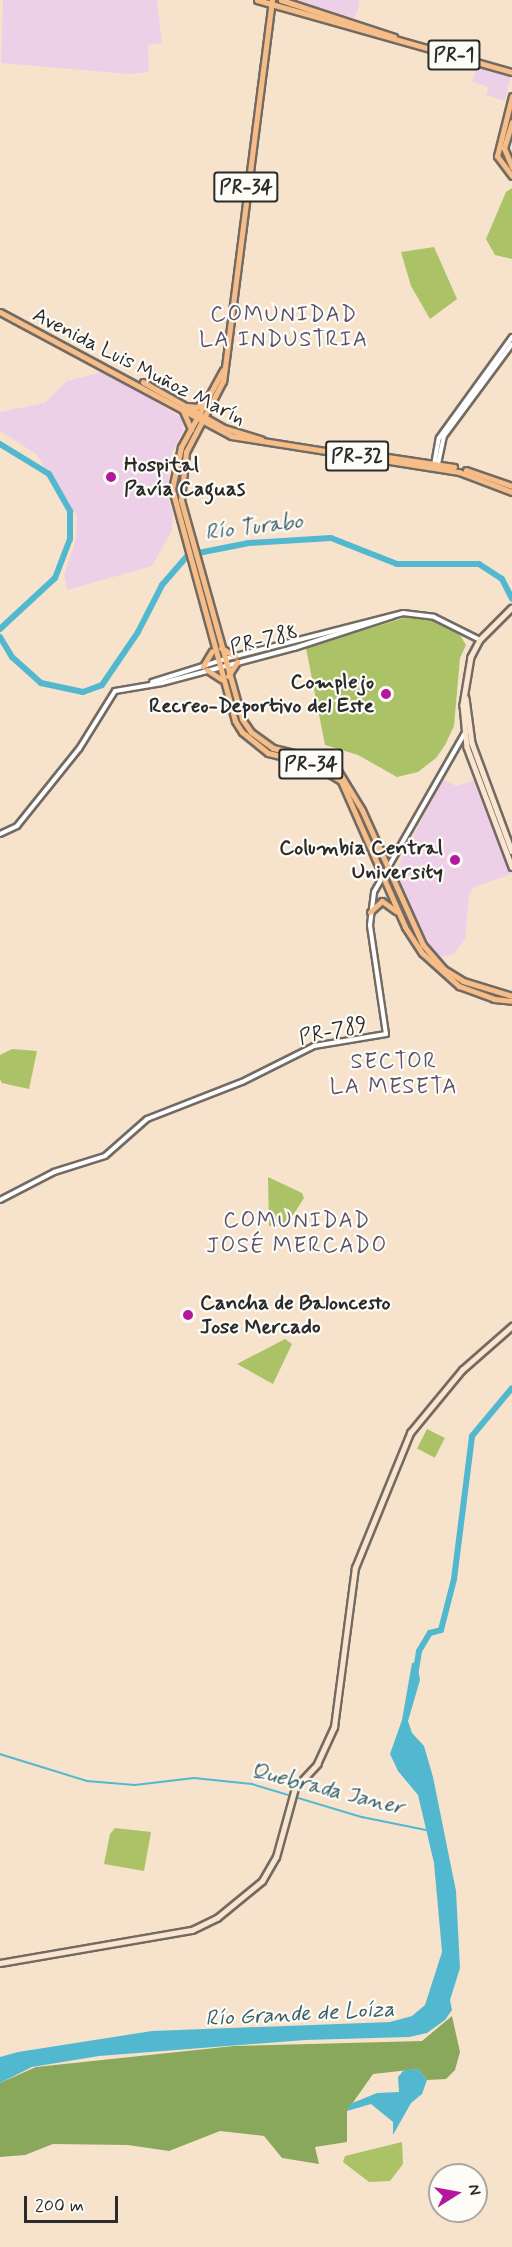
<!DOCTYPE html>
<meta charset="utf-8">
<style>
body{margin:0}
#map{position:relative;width:512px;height:2247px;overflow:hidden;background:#f7e3cc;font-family:Mynerve,sans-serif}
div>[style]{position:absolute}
.built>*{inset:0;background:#edd0e8}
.green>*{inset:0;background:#acc267;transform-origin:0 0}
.forest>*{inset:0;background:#89a85c}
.water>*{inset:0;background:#52b8d0}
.stream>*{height:1.5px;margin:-0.75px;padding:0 0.75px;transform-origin:0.75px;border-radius:0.75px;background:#52b8d0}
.river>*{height:6px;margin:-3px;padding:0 3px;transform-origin:3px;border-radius:3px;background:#52b8d0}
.roads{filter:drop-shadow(2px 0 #726b63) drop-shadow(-2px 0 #726b63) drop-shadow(0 2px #726b63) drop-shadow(0 -2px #726b63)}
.tertiary>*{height:4px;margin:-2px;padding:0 2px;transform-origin:2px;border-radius:2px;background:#fff}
.secondary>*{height:4.5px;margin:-2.25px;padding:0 2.25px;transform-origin:2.25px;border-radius:2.25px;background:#fce5cf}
.primary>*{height:5px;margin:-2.5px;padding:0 2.5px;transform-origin:2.5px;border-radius:2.5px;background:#f7bd88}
.dots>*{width:16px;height:16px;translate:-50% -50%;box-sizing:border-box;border:3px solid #fdfcf7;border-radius:50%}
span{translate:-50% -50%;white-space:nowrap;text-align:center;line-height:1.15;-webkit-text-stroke:4.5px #fdfcf7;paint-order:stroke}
.shield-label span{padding:2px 4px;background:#fdfcf7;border:2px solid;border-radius:4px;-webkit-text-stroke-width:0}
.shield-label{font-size:20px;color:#2b2b2b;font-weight:700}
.street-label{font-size:21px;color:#2b2b2b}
.poi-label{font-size:21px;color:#2b2b2b;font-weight:700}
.left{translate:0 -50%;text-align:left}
.right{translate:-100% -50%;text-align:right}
.neighbourhood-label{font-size:22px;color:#5b516b;letter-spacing:1.5px}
.water-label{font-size:22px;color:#395c65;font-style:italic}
.north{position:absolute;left:428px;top:2163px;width:60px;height:60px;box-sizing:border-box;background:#fdfcf7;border:2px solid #a9a8a5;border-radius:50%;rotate:79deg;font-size:16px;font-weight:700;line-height:24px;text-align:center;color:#2b2b2b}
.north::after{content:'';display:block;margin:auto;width:21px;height:27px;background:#b5179e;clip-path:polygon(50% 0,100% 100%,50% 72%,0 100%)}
.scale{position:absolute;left:24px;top:2196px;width:94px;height:27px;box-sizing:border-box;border:3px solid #2b2b2b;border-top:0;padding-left:8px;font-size:18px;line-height:21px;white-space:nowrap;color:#2b2b2b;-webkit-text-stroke:4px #fdfcf7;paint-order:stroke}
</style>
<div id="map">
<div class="built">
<div style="clip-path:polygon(3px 0,157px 0,162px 43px,148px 45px,149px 72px,129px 74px,1px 63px)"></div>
<div style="clip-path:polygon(290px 0,359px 0,358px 10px,354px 18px)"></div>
<div style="clip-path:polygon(478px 65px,511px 75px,505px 101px,486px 95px,489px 87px,472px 82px)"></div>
<div style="clip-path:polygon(106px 371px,184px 419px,183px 431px,172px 453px,167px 492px,173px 516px,172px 530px,152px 566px,67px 590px,64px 575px,76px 539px,77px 516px,36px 454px,0 431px,0 412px,45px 403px,67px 381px)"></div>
<div style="clip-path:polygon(442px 778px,456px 786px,478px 779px,512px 874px,474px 887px,469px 894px,465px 939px,454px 954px,441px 957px,431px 949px,420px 930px,395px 873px)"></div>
</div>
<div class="green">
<div style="clip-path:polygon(512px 188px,512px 259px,495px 255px,486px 239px,506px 192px)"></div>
<div style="clip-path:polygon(434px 247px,457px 299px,430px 319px,411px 286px,401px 252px)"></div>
<div style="clip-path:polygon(407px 617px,437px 621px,460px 635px,466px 645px,460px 658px,454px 726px,445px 745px,436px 758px,418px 772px,397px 777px,358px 755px,325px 745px,306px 648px)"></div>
<div style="clip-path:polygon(12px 1049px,37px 1051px,29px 1089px,2px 1083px,0 1079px,0 1055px)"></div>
<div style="clip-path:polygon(268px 1177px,302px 1193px,304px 1198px,286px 1226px,269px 1226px)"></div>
<div style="clip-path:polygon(285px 1339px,292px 1344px,273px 1384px,237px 1364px)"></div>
<div style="left:427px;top:1429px;width:20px;height:22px;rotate:27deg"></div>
<div style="clip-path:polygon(115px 1828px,151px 1832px,144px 1871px,104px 1864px,110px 1834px)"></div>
<div style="clip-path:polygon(402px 2142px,403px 2164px,390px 2181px,369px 2182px,343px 2162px,345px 2156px)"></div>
</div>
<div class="forest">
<div style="clip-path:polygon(452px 2016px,460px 2052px,455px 2070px,446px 2079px,427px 2080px,418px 2069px,373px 2074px,347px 2111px,347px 2142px,315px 2147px,319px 2164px,282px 2158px,264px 2136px,220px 2131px,169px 2151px,128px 2145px,53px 2144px,25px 2155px,0 2157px,0 2083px,36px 2067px,234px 2046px,422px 2041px)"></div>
</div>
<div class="water">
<div style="clip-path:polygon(417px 1662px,420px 1680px,408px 1721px,412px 1733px,424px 1746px,433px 1777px,456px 1891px,460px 1968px,450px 2000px,452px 2010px,445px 2020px,427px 2033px,409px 2037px,305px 2040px,99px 2056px,32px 2067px,0 2083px,0 2057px,18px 2052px,152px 2031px,390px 2022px,412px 2016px,425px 2005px,442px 1952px,434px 1863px,418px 1795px,398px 1771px,390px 1754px,402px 1720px,412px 1663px)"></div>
<div style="clip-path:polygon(418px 2069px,427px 2080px,422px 2094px,411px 2103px,393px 2135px,393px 2122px,371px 2104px,347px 2111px,350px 2104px,377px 2093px,399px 2092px,398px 2077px,404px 2070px)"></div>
</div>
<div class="stream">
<div style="left:0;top:1754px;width:91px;rotate:17.2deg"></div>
<div style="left:87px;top:1781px;width:48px;rotate:4.8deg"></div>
<div style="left:135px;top:1785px;width:59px;rotate:-6.8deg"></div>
<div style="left:194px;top:1778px;width:58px;rotate:5.9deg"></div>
<div style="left:252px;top:1784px;width:115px;rotate:16.7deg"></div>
<div style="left:362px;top:1817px;width:65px;rotate:11.5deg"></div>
</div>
<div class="river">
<div style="left:0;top:444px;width:57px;rotate:31.5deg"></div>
<div style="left:49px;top:474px;width:43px;rotate:60.4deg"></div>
<div style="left:70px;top:511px;width:28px;rotate:90deg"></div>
<div style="left:70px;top:539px;width:42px;rotate:111deg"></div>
<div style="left:55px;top:578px;width:75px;rotate:137.2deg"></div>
<div style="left:0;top:637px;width:23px;rotate:59deg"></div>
<div style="left:12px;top:657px;width:39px;rotate:42deg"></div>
<div style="left:41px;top:683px;width:43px;rotate:12.1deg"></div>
<div style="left:83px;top:692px;width:20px;rotate:-20deg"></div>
<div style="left:102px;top:685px;width:64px;rotate:-55.8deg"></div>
<div style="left:138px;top:632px;width:53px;rotate:-62.9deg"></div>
<div style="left:162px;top:585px;width:40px;rotate:-49deg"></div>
<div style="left:188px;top:555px;width:62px;rotate:-11.1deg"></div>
<div style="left:249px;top:543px;width:82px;rotate:-3.5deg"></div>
<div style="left:331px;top:538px;width:71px;rotate:21.5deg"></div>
<div style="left:397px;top:564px;width:82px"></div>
<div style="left:479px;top:564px;width:27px;rotate:33deg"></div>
<div style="left:502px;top:579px;width:22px;rotate:63deg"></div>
<div style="left:416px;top:1670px;width:19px;rotate:-81deg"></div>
<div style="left:419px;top:1651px;width:21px;rotate:-59deg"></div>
<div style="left:430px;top:1633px;width:11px;rotate:-15deg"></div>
<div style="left:441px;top:1630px;width:53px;rotate:-75.7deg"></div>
<div style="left:454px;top:1579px;width:144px;rotate:-82.8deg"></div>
<div style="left:472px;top:1436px;width:62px;rotate:-50.2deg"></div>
</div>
<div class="roads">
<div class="tertiary">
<div style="left:438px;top:464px;width:29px;rotate:-78deg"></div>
<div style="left:444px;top:436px;width:114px;rotate:-53.5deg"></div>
<div style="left:434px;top:465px;width:27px;rotate:-80deg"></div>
<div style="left:439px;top:438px;width:125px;rotate:-54.1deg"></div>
<div style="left:152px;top:682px;width:84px;rotate:-17.4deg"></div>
<div style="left:232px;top:657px;width:177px;rotate:-14.4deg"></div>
<div style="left:403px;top:613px;width:31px;rotate:7deg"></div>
<div style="left:434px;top:617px;width:51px;rotate:26.6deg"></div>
<div style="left:0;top:834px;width:19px;rotate:-25deg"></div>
<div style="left:17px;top:826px;width:99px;rotate:-51.2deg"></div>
<div style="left:79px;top:749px;width:68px;rotate:-58.2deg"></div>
<div style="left:115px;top:691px;width:48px;rotate:-9.7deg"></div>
<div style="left:162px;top:683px;width:137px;rotate:-14.9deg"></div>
<div style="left:294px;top:648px;width:104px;rotate:-17.9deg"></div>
<div style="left:0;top:1200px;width:61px;rotate:-27.4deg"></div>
<div style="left:54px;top:1172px;width:53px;rotate:-17.4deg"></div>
<div style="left:105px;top:1156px;width:56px;rotate:-41.4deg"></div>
<div style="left:147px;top:1119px;width:102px;rotate:-21.3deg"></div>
<div style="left:242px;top:1082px;width:80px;rotate:-26.6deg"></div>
<div style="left:314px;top:1046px;width:73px;rotate:-9.5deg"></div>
<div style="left:386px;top:1034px;width:110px;rotate:-98.4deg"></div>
<div style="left:370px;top:925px;width:33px;rotate:-83deg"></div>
<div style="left:374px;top:892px;width:182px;rotate:-60.3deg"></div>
</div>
<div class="secondary">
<div style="left:512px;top:608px;width:45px;rotate:135deg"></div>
<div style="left:480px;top:640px;width:19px;rotate:118deg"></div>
<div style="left:471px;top:657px;width:49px;rotate:99.5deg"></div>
<div style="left:463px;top:705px;width:42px;rotate:84.6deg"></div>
<div style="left:467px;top:747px;width:128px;rotate:69.4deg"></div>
<div style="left:466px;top:698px;width:45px;rotate:82.4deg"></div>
<div style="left:472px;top:743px;width:115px;rotate:69.7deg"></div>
<div style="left:0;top:1963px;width:195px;rotate:-9.8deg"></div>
<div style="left:192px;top:1930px;width:28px;rotate:-26deg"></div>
<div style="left:217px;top:1918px;width:58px;rotate:-39.4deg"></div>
<div style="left:262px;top:1881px;width:28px;rotate:-60deg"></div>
<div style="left:276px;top:1857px;width:72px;rotate:-74.6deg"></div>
<div style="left:295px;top:1788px;width:33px;rotate:-47deg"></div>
<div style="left:317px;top:1764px;width:41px;rotate:-65.3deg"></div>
<div style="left:334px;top:1727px;width:160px;rotate:-82.5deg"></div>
<div style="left:355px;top:1568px;width:146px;rotate:-67.8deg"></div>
<div style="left:410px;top:1433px;width:82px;rotate:-50.5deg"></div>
<div style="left:462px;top:1370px;width:67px;rotate:-41.3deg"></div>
</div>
<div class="primary">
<div style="left:257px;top:0;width:265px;rotate:15.8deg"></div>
<div style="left:272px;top:0;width:384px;rotate:97.3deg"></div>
<div style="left:223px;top:381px;width:80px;rotate:117.5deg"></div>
<div style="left:186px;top:452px;width:48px;rotate:95.9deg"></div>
<div style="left:181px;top:500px;width:227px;rotate:74.4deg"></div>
<div style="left:242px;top:719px;width:16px;rotate:55deg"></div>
<div style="left:251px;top:732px;width:27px;rotate:36deg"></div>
<div style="left:273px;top:748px;width:51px;rotate:13.5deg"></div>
<div style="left:323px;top:760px;width:17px;rotate:33deg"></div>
<div style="left:337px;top:769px;width:48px;rotate:58.6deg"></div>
<div style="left:362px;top:810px;width:148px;rotate:65.7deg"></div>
<div style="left:423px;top:945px;width:32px;rotate:49deg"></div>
<div style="left:444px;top:969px;width:22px;rotate:32deg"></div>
<div style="left:463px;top:981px;width:51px;rotate:17deg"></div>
<div style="left:281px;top:0;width:119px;rotate:18.1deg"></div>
<div style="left:512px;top:96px;width:62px;rotate:104deg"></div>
<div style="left:497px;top:156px;width:25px;rotate:53deg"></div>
<div style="left:512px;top:122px;width:27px;rotate:107deg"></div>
<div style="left:504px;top:148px;width:21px;rotate:67deg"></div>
<div style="left:0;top:312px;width:262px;rotate:28.2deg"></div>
<div style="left:231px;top:436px;width:231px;rotate:9deg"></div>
<div style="left:459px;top:472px;width:57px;rotate:20.7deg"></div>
<div style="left:223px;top:370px;width:88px;rotate:118.6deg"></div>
<div style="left:181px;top:447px;width:43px;rotate:102.1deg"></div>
<div style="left:172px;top:489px;width:240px;rotate:74.8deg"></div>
<div style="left:235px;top:721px;width:13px;rotate:58deg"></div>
<div style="left:242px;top:732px;width:33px;rotate:39deg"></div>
<div style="left:268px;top:753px;width:46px;rotate:13.7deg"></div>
<div style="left:313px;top:764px;width:33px;rotate:31deg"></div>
<div style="left:341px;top:781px;width:159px;rotate:66.3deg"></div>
<div style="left:405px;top:927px;width:31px;rotate:57deg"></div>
<div style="left:422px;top:953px;width:50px;rotate:41.7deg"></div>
<div style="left:459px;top:986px;width:37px;rotate:20deg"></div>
<div style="left:494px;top:999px;width:18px;rotate:6deg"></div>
<div style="left:143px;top:382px;width:93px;rotate:29.6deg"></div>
<div style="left:224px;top:428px;width:39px;rotate:17deg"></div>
<div style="left:187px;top:406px;width:10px;rotate:6deg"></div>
<div style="left:197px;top:407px;width:10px;rotate:-37deg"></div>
<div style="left:183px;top:411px;width:20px;rotate:66deg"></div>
<div style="left:374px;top:455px;width:81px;rotate:8.5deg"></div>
<div style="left:466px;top:470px;width:49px;rotate:19.2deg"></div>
<div style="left:221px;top:648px;width:16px;rotate:30deg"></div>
<div style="left:203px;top:666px;width:17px;rotate:-59deg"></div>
<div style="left:207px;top:670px;width:17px;rotate:33deg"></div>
<div style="left:228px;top:676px;width:17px;rotate:-57deg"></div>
<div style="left:379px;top:849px;width:9px;rotate:18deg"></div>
<div style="left:388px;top:852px;width:10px;rotate:-24deg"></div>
<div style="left:370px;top:912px;width:16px;rotate:-43deg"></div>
<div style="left:382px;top:901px;width:17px;rotate:36deg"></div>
</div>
</div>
<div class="dots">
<div style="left:111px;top:477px;background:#b5179e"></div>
<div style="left:386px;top:694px;background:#b5179e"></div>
<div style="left:455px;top:860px;background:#b5179e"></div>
<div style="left:188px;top:1315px;background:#b5179e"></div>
</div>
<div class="shield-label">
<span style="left:454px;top:55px">PR-1</span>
<span style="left:246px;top:187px">PR-34</span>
<span style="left:357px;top:456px">PR-32</span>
<span style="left:311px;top:764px">PR-34</span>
</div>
<div class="street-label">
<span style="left:139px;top:367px;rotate:27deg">Avenida Luis Muñoz Marín</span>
<span style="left:264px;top:640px;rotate:-14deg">PR-788</span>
<span style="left:333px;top:1031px;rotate:-12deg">PR-789</span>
</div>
<div class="poi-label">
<span class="left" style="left:124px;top:477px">Hospital<br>Pavía Caguas</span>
<span class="right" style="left:374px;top:694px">Complejo<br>Recreo-Deportivo del Este</span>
<span class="right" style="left:443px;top:860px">Columbia Central<br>University</span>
<span class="left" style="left:200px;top:1315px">Cancha de Baloncesto<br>Jose Mercado</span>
</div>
<div class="neighbourhood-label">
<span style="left:284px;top:328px">COMUNIDAD<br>LA INDUSTRIA</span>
<span style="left:394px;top:1075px">SECTOR<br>LA MESETA</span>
<span style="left:297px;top:1234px">COMUNIDAD<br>JOSÉ MERCADO</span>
</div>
<div class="water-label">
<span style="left:254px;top:528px;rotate:-7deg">Río Turabo</span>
<span style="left:327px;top:1790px;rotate:14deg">Quebrada Janer</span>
<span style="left:300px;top:2015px;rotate:-3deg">Río Grande de Loíza</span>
</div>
<div class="north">N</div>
<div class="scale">200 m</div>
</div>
